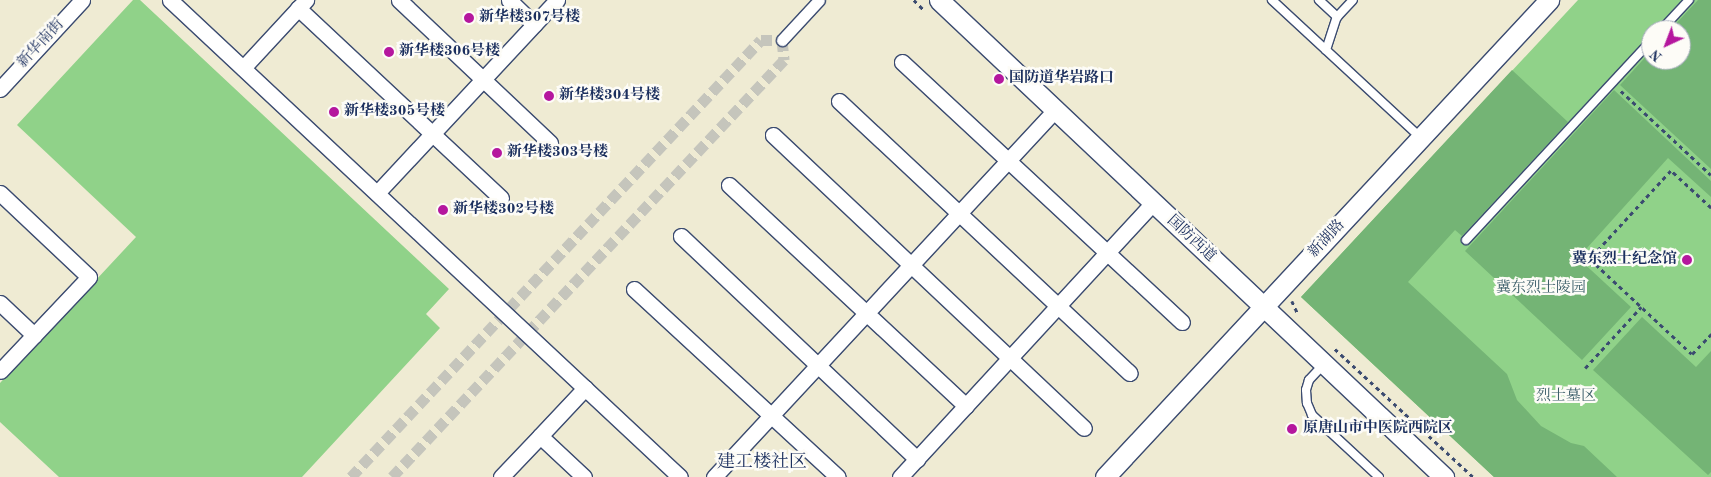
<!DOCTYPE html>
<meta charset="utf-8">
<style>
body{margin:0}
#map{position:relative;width:1711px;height:477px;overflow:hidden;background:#efebd3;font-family:"Old Standard TT","Noto Serif SC",serif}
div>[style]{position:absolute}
.green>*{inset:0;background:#90d289}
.forest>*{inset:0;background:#74b475}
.pedestrian-tunnel>*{height:11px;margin-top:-5.5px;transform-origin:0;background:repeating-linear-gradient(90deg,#c5c5bc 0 11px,transparent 0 16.5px)}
.path>*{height:2.5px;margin-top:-1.25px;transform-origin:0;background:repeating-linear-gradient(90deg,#3b4b70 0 4px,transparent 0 8px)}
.roads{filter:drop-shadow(1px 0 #3b4b70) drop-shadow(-1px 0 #3b4b70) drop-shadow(0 1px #3b4b70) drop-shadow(0 -1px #3b4b70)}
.service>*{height:8px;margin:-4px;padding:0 4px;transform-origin:4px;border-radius:4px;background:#fff}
.pedestrian>*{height:11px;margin:-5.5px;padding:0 5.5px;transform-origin:5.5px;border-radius:5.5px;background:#fff}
.minor>*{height:15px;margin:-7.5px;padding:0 7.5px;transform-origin:7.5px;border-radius:7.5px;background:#fff}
.tertiary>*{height:19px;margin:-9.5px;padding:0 9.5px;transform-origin:9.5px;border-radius:9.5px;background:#fff}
.dots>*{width:14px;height:14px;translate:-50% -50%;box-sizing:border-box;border:2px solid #fdfcf7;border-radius:50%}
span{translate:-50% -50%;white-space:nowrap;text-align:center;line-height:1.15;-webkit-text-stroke:5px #fdfcf7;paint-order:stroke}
.poi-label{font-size:15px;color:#1b2f5e;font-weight:700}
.left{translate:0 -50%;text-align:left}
.right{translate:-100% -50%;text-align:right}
.street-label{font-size:15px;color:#1b2f5e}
.park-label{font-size:15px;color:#3e606b}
.quarter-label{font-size:18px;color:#1b2f5e}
.north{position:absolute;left:1641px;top:20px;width:50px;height:50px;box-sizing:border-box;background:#fdfcf7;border:1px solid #a3aaba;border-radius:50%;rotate:223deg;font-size:14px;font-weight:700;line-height:20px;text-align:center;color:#1b2f5e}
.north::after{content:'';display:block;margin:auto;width:18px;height:22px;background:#b5179e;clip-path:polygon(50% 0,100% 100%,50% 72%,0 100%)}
</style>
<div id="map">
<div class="green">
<div style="clip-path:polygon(133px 0,140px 0,449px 289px,426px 314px,440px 328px,302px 477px,59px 477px,0 422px,0 383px,136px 237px,17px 125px)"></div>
<div style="clip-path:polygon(evenodd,1578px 0,1711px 0,1711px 477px,1494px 477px,1301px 297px,1578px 0,1651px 30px,1681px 30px,1681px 60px,1651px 60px,1651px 30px)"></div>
</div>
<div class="forest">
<div style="clip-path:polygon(1698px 0,1711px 0,1711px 169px,1620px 85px,1651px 51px,1651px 60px,1681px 60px,1681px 30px,1670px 30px)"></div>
<div style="clip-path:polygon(1512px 70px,1568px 122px,1462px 236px,1455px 230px,1408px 282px,1507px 374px,1517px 400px,1541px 426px,1571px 443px,1584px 446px,1617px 477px,1494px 477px,1301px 297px)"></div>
<div style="clip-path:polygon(1614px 90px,1711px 181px,1711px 197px,1668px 158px,1578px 258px,1631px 307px,1582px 360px,1465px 251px)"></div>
<div style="clip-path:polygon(1642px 317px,1696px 367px,1711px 351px,1711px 472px,1708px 475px,1593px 370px)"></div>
</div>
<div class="pedestrian-tunnel">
<div style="left:351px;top:477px;width:599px;rotate:-46.83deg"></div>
<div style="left:761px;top:40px;width:21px"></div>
<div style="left:782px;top:40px;width:20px;rotate:84deg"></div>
<div style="left:784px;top:60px;width:572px;rotate:133.23deg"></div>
</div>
<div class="path">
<div style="left:914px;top:0;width:13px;rotate:45deg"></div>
<div style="left:1621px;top:91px;width:123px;rotate:43deg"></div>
<div style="left:1711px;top:208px;width:54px;rotate:-137.2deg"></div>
<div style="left:1671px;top:171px;width:120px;rotate:132.6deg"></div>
<div style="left:1590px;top:259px;width:139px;rotate:43deg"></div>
<div style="left:1692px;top:354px;width:28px;rotate:-46deg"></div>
<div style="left:1292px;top:301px;width:14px;rotate:65deg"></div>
<div style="left:1335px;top:349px;width:188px;rotate:42.8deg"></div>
<div style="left:1585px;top:368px;width:83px;rotate:-47.4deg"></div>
</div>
<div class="roads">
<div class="service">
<div style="left:1272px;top:0;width:203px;rotate:42.8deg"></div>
<div style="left:1319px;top:0;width:25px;rotate:43deg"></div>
<div style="left:1661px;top:30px;width:41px;rotate:-47deg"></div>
<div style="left:1326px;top:50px;width:35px;rotate:-72deg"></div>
<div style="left:1337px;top:17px;width:23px;rotate:-47deg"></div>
<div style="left:1466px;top:240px;width:272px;rotate:-47.1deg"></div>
<div style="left:1324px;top:364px;width:22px;rotate:133deg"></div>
<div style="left:1309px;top:380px;width:10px;rotate:107deg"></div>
<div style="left:1306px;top:390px;width:13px;rotate:86deg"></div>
<div style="left:1307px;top:403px;width:13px;rotate:67deg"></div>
<div style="left:1312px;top:415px;width:91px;rotate:42.8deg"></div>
</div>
<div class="pedestrian">
<div style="left:782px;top:40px;width:54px;rotate:-47.2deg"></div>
</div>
<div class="minor">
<div style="left:170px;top:0;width:698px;rotate:43.09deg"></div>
<div style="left:399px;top:0;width:208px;rotate:43.4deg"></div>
<div style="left:509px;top:0;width:35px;rotate:44deg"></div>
<div style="left:298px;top:8px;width:278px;rotate:43.1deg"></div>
<div style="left:902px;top:62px;width:382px;rotate:42.9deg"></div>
<div style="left:243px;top:68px;width:93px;rotate:-47.2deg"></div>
<div style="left:0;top:89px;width:121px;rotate:-47.3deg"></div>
<div style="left:839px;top:101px;width:398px;rotate:43.1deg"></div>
<div style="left:773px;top:135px;width:427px;rotate:43.3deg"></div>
<div style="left:729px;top:185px;width:324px;rotate:43deg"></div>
<div style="left:0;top:193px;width:122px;rotate:43.3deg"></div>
<div style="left:89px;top:277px;width:129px;rotate:133.4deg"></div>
<div style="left:377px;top:193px;width:264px;rotate:-47deg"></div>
<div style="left:681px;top:236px;width:325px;rotate:43.4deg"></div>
<div style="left:634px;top:289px;width:277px;rotate:42.7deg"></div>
<div style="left:0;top:303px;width:47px;rotate:43.3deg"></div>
<div style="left:501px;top:477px;width:57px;rotate:-46.4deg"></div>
<div style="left:584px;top:477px;width:60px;rotate:-137deg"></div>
<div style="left:540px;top:436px;width:66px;rotate:-46.8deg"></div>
<div style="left:714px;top:477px;width:501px;rotate:-47.1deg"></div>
<div style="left:900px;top:477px;width:373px;rotate:-47.3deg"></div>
</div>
<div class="tertiary">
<div style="left:939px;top:0;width:695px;rotate:43.37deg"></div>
<div style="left:1105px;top:477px;width:652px;rotate:-47.05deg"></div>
</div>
</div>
<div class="dots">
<div style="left:469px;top:18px;background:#b5179e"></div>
<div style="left:389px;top:52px;background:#b5179e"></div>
<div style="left:999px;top:79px;background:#b5179e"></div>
<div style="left:549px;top:96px;background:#b5179e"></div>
<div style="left:334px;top:112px;background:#b5179e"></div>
<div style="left:497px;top:153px;background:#b5179e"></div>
<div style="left:443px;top:210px;background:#b5179e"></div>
<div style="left:1687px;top:260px;background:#b5179e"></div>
<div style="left:1292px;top:429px;background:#b5179e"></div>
</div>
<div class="poi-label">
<span class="left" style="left:479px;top:18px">新华楼307号楼</span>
<span class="left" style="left:399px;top:52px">新华楼306号楼</span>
<span class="left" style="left:1009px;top:79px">国防道华岩路口</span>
<span class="left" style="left:559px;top:96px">新华楼304号楼</span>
<span class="left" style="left:344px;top:112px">新华楼305号楼</span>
<span class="left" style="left:507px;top:153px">新华楼303号楼</span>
<span class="left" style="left:453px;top:210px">新华楼302号楼</span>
<span class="right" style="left:1677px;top:260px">冀东烈士纪念馆</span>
<span class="left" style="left:1303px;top:429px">原唐山市中医院西院区</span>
</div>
<div class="street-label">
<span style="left:41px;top:44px;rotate:-47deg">新华南街</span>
<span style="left:1191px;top:239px;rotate:43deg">国防西道</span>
<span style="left:1327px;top:239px;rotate:-47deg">新湖路</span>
</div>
<div class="park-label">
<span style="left:1541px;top:289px">冀东烈士陵园</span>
<span style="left:1566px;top:397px">烈士墓区</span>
</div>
<div class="quarter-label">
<span style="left:762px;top:462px">建工楼社区</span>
</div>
<div class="north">N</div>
</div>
